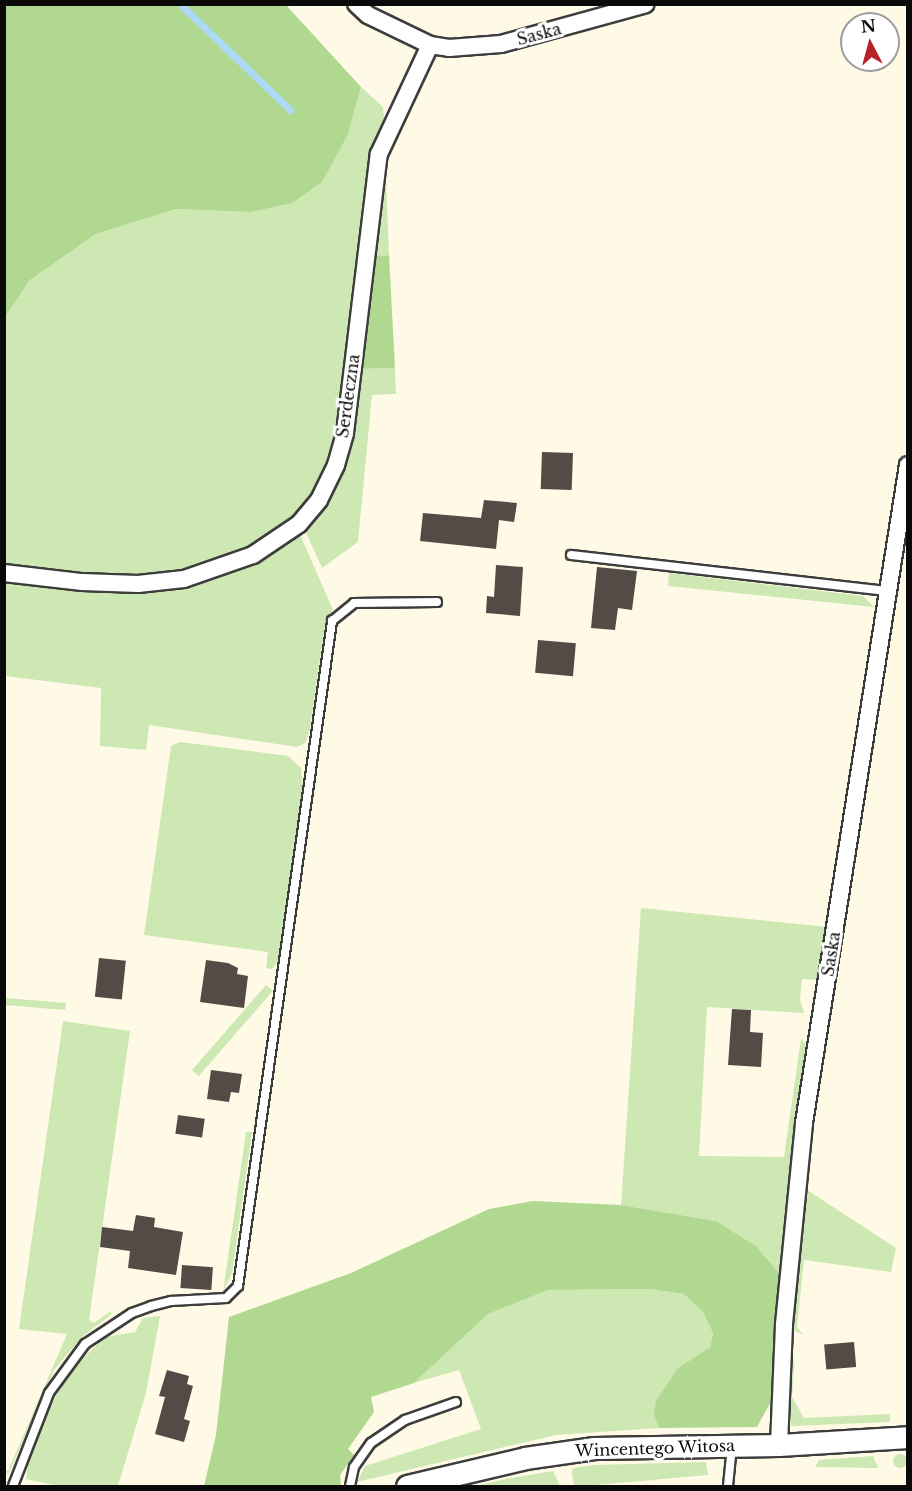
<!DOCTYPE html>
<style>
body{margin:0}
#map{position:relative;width:912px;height:1491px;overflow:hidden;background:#fffae6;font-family:"Libre Baskerville",serif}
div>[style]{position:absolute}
.green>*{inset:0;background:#cde8b2;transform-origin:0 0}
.round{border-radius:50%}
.forest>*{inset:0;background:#b1d891}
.stream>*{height:7px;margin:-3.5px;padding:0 3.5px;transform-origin:3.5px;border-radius:3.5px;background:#acd9f6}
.building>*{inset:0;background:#524b46;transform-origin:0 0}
.roads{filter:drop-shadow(2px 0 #3d3d3d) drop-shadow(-2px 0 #3d3d3d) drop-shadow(0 2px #3d3d3d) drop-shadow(0 -2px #3d3d3d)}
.service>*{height:8px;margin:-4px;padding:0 4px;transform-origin:4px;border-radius:4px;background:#fff}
.minor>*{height:16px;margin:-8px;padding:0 8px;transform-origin:8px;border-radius:8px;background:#fff}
.tertiary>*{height:21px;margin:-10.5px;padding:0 10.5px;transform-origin:10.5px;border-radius:10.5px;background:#fff}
span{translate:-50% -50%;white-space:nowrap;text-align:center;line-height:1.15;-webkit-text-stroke:6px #fff;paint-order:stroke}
.street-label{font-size:16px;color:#0a0a0a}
.frame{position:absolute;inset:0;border:6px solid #0a0a0a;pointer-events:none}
.north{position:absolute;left:840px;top:12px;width:60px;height:60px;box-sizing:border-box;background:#fff;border:2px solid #9d9d9d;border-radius:50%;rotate:354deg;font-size:16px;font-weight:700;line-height:24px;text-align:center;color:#0a0a0a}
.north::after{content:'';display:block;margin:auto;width:21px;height:27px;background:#b82329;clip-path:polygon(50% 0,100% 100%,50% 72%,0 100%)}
</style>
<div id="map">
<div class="green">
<div style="clip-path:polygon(361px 87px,383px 107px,384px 118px,372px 154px,358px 254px,339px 433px,331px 464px,315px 496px,294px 521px,251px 551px,184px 574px,81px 576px,5px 566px,5px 317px,30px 280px,96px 234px,176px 209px,250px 212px,348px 134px)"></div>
<div style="clip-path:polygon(385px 158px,389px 255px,370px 257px)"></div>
<div style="clip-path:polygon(395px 368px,396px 394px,372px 395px,358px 542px,322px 568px,303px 526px,321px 501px,356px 369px)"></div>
<div style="clip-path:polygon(298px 530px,333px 610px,325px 625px,309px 734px,305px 743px,297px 747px,149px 725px,146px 750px,100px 746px,101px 688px,5px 676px,5px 578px,139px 589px)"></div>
<div style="clip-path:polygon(669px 573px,863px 596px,874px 607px,668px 586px)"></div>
<div style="clip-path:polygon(180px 742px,288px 756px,301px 768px,303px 789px,279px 959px,272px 969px,266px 968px,268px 952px,144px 935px,171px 746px)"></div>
<div style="clip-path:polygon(641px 908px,827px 927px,820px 980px,802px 979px,800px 1000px,804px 1013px,707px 1007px,699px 1156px,784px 1157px,801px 1039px,807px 1045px,780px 1274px,756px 1246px,716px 1221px,621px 1205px)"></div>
<div style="left:266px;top:985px;width:9px;height:113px;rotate:41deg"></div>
<div style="clip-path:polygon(4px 998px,5px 998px,66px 1003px,65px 1010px,5px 1005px)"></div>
<div style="clip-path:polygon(63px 1021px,130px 1031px,89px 1320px,94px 1323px,111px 1311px,111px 1315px,83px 1336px,54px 1370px,8px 1475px,5px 1470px,8px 1471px,67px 1334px,19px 1329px)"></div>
<div style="clip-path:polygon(246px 1132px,252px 1132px,232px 1273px,223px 1292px)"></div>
<div style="clip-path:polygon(801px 1186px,896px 1248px,891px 1272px,804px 1260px,797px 1327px,803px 1335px,793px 1330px,791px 1322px)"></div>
<div style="clip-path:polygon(649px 1289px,684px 1294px,703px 1312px,713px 1332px,710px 1347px,678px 1368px,654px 1416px,659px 1428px,556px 1435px,357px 1482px,365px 1466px,481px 1429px,459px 1370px,414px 1383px,488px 1314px,548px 1290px)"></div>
<div style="clip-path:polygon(160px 1316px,146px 1393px,118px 1486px,58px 1486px,26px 1479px,29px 1455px,41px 1422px,72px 1369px,105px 1337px,135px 1332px,143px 1318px)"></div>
<div style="clip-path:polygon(795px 1354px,792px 1397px,804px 1418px,890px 1414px,890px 1422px,791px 1426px,788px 1395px)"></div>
<div class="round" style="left:893px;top:1454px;width:14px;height:14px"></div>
<div style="clip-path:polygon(873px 1456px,878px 1468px,815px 1467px,819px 1460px)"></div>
<div style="clip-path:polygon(706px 1462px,708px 1475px,584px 1486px,574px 1486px,572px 1474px,573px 1468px,593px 1465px)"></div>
<div style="clip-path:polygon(553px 1471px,560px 1486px,476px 1486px,505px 1479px)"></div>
</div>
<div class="forest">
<div style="clip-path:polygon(5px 4px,286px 5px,361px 87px,348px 134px,322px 182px,292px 203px,250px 212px,176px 209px,96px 234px,30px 280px,5px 317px)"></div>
<div style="clip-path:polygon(389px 255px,395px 368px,356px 369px,370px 257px)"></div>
<div style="clip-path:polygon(533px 1201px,621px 1205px,716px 1221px,756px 1246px,780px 1274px,774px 1396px,757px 1427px,659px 1428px,654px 1416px,656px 1401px,678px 1368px,710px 1347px,713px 1333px,703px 1312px,684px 1294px,649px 1289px,548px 1290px,488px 1314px,414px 1383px,371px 1397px,374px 1412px,348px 1449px,354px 1455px,340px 1475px,341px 1486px,204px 1486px,216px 1435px,229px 1317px,351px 1273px,489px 1209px)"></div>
</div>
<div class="stream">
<div style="left:180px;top:4px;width:153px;rotate:43.9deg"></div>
</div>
<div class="building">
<div style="left:542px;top:452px;width:31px;height:37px;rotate:2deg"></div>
<div style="clip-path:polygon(484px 500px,517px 503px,514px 522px,499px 520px,496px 549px,420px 541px,423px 513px,481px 518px)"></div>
<div style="clip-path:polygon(496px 565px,523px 567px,520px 616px,486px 613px,487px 596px,494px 597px)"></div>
<div style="clip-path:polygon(597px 567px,637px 571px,632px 610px,618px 608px,615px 630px,591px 628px)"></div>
<div style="left:538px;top:640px;width:38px;height:33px;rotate:5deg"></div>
<div style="left:99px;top:958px;width:27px;height:39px;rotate:6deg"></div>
<div style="clip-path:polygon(206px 960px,228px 963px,238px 968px,237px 974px,248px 976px,244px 1008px,200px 1002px)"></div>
<div style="clip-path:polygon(732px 1009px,751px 1010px,750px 1032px,763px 1033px,761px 1067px,728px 1065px)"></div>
<div style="clip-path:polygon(211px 1070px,242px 1074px,239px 1093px,231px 1092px,229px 1102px,207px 1099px)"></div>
<div style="left:178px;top:1115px;width:27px;height:19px;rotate:8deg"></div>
<div style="clip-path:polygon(136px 1215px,155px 1218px,154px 1227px,183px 1232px,176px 1275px,128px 1268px,130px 1251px,100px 1247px,102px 1227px,133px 1231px)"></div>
<div style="left:182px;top:1265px;width:31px;height:23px;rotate:4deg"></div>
<div style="left:854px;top:1342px;width:25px;height:30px;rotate:85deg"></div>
<div style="clip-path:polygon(167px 1370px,189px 1376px,187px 1384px,193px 1386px,184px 1419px,190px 1421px,184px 1442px,155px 1434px,165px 1397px,159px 1396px)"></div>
</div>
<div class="roads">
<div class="service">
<div style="left:571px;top:555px;width:318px;rotate:6.5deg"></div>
<div style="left:13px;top:1486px;width:100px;rotate:-68.8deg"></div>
<div style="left:49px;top:1393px;width:61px;rotate:-53.7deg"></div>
<div style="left:85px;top:1344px;width:56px;rotate:-33.4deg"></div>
<div style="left:132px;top:1313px;width:20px;rotate:-20deg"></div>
<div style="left:151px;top:1306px;width:21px;rotate:-14deg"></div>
<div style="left:171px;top:1301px;width:55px;rotate:-3.1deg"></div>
<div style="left:226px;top:1298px;width:17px;rotate:-45deg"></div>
<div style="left:238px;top:1286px;width:672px;rotate:-81.95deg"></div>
<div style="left:332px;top:621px;width:28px;rotate:-39deg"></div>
<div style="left:354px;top:603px;width:83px;rotate:-0.7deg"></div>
<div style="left:350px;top:1486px;width:19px;rotate:-78deg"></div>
<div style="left:354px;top:1467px;width:29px;rotate:-55deg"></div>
<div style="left:371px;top:1443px;width:41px;rotate:-34.1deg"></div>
<div style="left:405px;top:1420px;width:54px;rotate:-19.4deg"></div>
<div style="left:728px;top:1486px;width:40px;rotate:-84.3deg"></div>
</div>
<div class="minor">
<div style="left:356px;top:4px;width:16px;rotate:43deg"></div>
<div style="left:368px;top:15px;width:69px;rotate:25.8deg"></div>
<div style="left:430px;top:45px;width:19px;rotate:9deg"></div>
<div style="left:449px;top:48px;width:52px;rotate:-4.4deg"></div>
<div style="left:501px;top:44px;width:150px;rotate:-15.4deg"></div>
<div style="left:4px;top:573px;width:79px;rotate:6.6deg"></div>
<div style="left:82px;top:582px;width:56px;rotate:2deg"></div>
<div style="left:138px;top:584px;width:46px;rotate:-6.2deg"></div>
<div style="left:184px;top:579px;width:73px;rotate:-19.2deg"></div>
<div style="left:253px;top:555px;width:55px;rotate:-34deg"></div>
<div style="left:299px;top:524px;width:31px;rotate:-50deg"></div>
<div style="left:319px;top:500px;width:39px;rotate:-64deg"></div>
<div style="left:336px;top:465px;width:33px;rotate:-74deg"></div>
<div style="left:345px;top:433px;width:281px;rotate:-83.1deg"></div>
<div style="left:379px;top:154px;width:120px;rotate:-64.9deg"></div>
<div style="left:779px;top:1445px;width:121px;rotate:-87.6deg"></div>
<div style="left:784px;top:1324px;width:202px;rotate:-84.3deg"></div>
<div style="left:804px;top:1123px;width:666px;rotate:-81.02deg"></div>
</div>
<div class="tertiary">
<div style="left:407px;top:1486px;width:121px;rotate:-13.3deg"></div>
<div style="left:525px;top:1458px;width:70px;rotate:-8.2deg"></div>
<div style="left:594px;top:1448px;width:185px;rotate:-0.9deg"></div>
<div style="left:779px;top:1445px;width:129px;rotate:-3.5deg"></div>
</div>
</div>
<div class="street-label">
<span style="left:539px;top:34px;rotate:-15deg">Saska</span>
<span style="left:348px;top:396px;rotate:-82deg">Serdeczna</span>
<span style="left:831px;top:954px;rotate:-81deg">Saska</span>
<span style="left:655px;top:1448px;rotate:-2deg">Wincentego Witosa</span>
</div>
<div class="frame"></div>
<div class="north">N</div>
</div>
